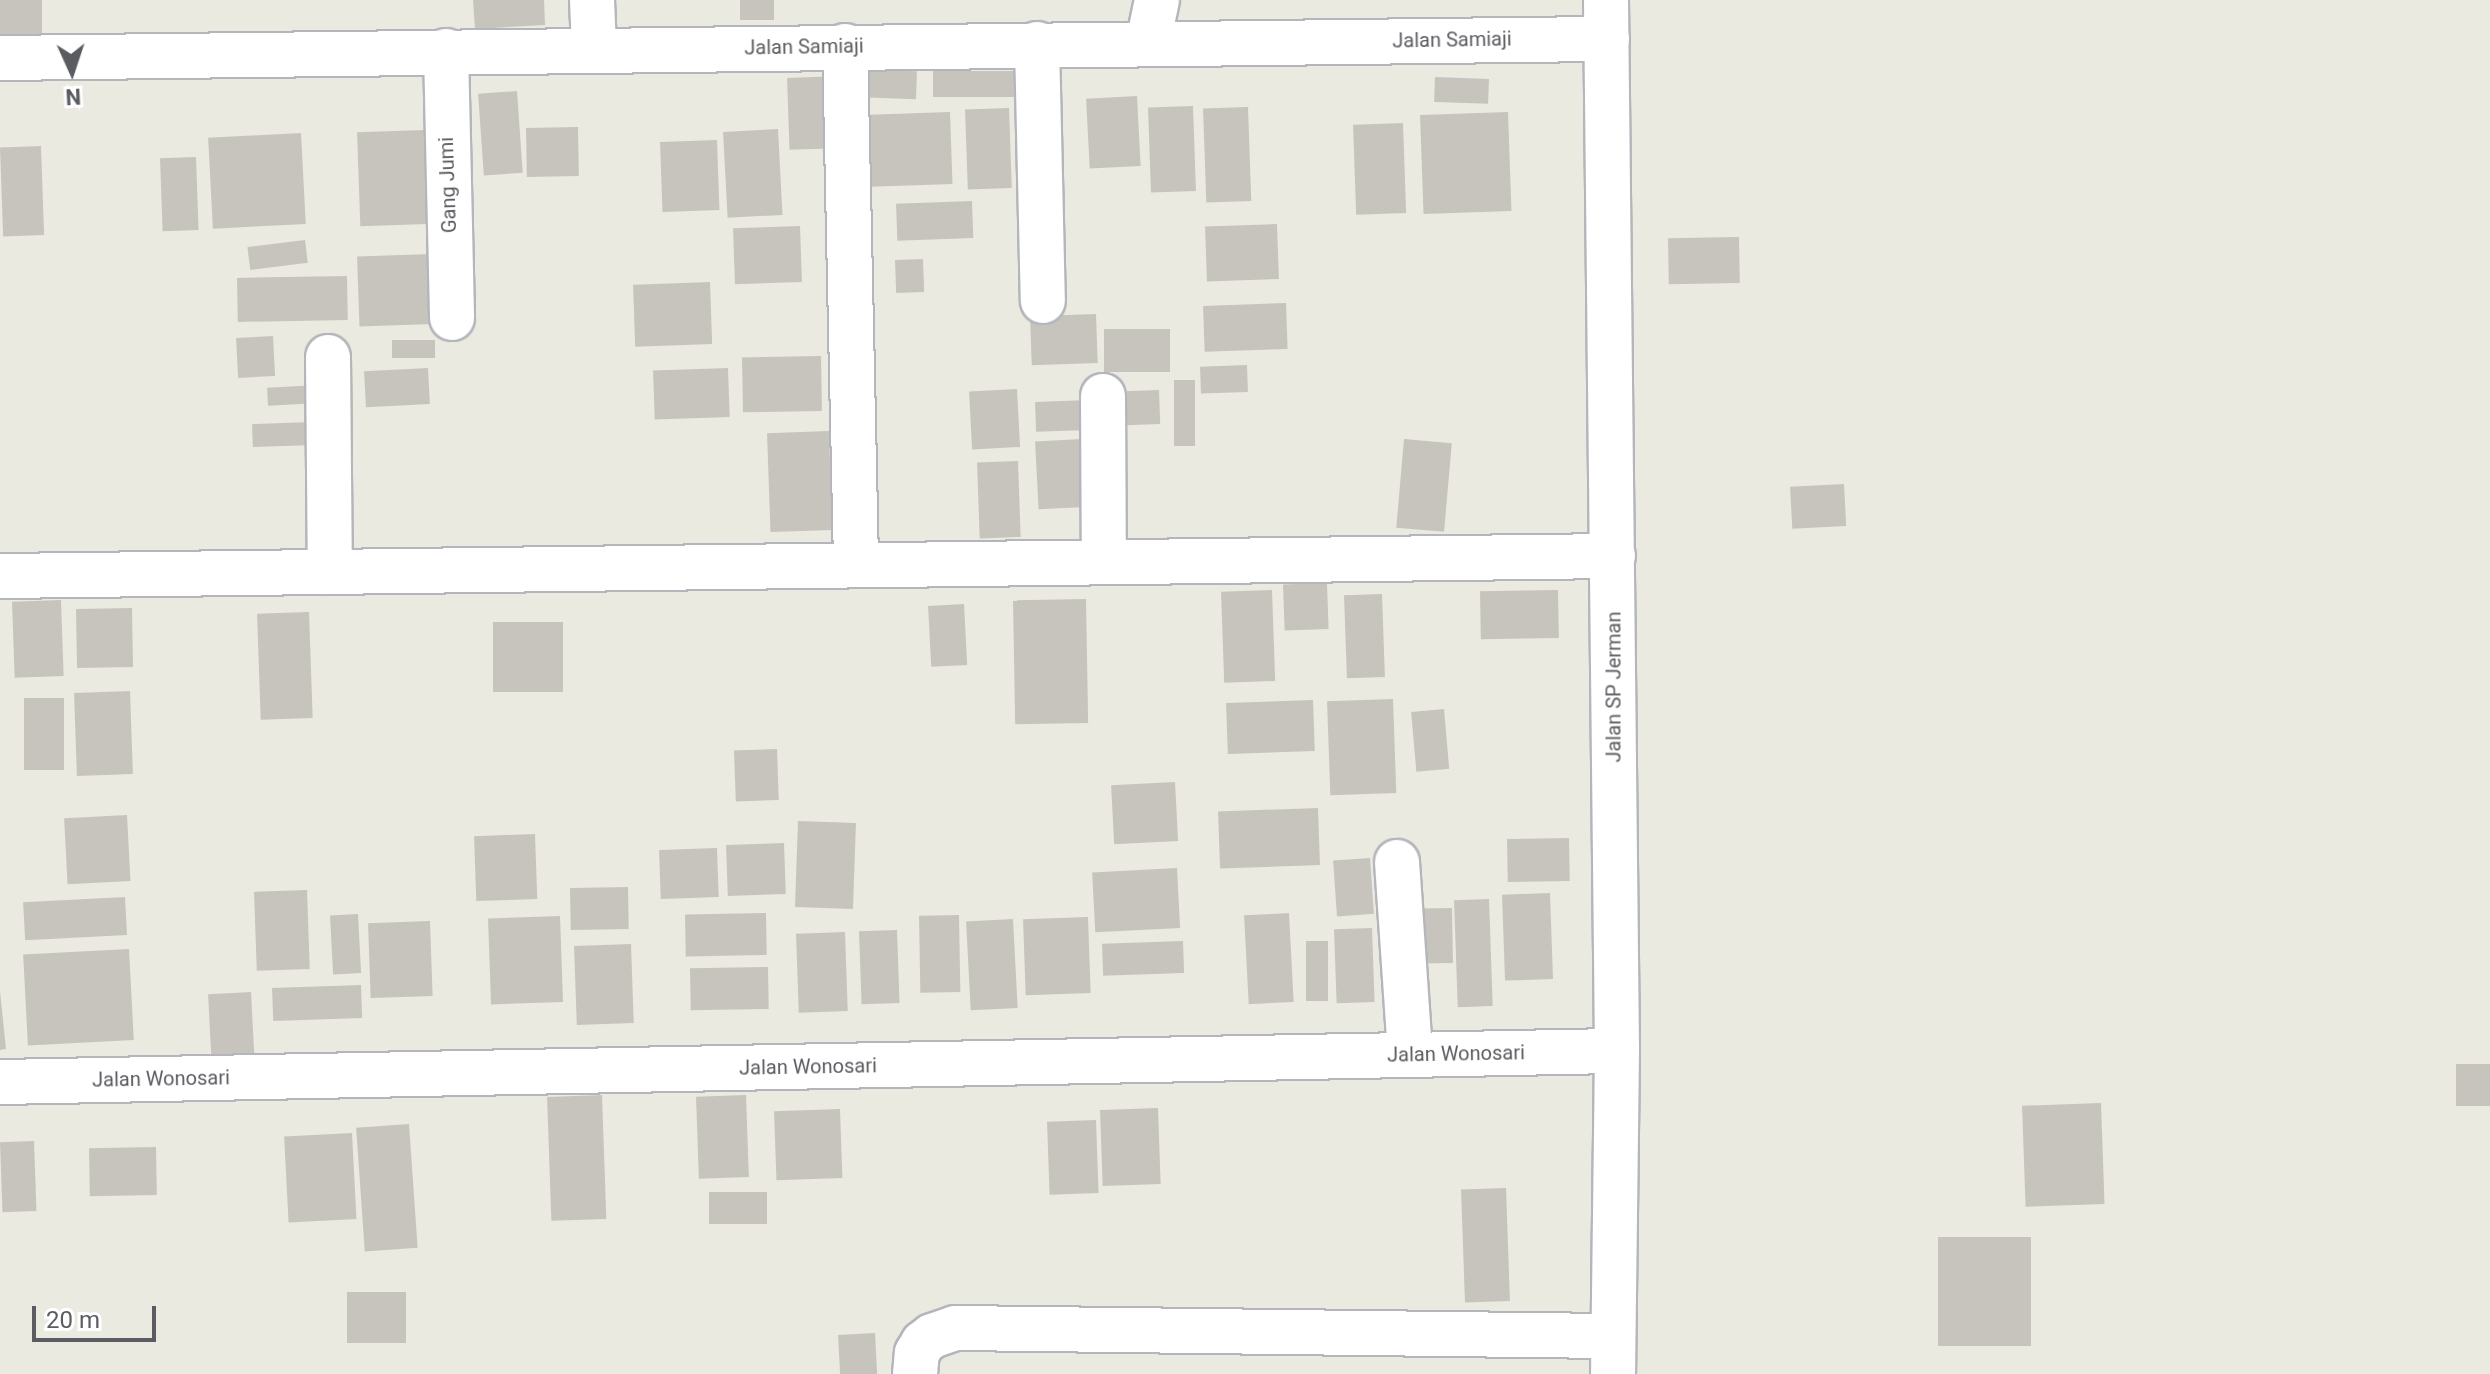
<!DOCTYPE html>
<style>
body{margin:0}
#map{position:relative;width:2490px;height:1374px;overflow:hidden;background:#ebeae1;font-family:Roboto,sans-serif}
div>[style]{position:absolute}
.building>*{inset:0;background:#c7c4be;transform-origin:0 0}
.roads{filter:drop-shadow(2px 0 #b4b6bb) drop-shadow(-2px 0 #b4b6bb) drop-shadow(0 2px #b4b6bb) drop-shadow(0 -2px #b4b6bb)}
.minor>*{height:44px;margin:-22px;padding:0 22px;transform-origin:22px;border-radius:22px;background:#fff}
span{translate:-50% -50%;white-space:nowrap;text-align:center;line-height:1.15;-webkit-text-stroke:7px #fff;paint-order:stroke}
.street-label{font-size:20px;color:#5a5c61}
.north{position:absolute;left:32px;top:32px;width:80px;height:80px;-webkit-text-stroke:6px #fff;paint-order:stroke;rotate:177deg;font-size:22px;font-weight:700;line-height:32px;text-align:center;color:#5a5c61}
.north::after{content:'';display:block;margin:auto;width:28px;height:36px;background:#5a5c61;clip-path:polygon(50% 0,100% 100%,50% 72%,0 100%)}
.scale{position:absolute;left:32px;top:1306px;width:124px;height:36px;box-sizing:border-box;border:4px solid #5a5c61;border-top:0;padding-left:10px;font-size:24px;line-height:28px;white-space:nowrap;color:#5a5c61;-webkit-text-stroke:6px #fff;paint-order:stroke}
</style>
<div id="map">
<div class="building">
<div style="left:0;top:0;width:42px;height:45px"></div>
<div style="clip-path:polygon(473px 0,544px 0,545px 25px,475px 29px)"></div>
<div style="left:740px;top:0;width:34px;height:20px"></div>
<div style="left:855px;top:69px;width:62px;height:28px;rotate:2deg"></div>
<div style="left:1021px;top:71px;width:26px;height:88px;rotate:90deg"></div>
<div style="left:841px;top:76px;width:72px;height:54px;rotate:88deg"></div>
<div style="left:1435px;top:77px;width:54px;height:25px;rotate:2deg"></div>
<div style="left:517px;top:91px;width:82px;height:39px;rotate:86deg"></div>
<div style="left:1137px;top:96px;width:70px;height:51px;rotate:87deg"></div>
<div style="left:1193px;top:106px;width:85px;height:45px;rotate:88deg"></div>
<div style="left:1248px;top:107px;width:94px;height:45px;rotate:88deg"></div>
<div style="left:1009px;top:108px;width:80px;height:44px;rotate:88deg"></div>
<div style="left:950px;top:112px;width:72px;height:89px;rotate:88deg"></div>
<div style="left:1508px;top:112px;width:99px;height:88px;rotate:88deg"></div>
<div style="left:1403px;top:123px;width:90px;height:50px;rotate:88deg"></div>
<div style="left:578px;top:127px;width:49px;height:52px;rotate:89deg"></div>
<div style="left:778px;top:129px;width:86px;height:55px;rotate:87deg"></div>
<div style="left:424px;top:130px;width:94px;height:67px;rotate:88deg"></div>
<div style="left:301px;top:133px;width:91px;height:93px;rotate:87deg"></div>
<div style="left:717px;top:140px;width:70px;height:57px;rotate:88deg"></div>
<div style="left:41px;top:146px;width:89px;height:41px;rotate:88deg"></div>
<div style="left:196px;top:157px;width:73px;height:36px;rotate:88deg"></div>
<div style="left:972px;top:201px;width:37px;height:76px;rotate:88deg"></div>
<div style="left:1277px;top:224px;width:55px;height:72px;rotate:88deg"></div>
<div style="left:800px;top:226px;width:56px;height:67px;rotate:88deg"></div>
<div style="left:1739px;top:237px;width:46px;height:71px;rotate:89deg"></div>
<div style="left:305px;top:240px;width:23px;height:58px;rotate:83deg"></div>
<div style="left:431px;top:254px;width:70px;height:74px;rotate:88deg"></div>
<div style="left:923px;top:259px;width:33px;height:28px;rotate:88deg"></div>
<div style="left:347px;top:276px;width:44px;height:110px;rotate:89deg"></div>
<div style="left:710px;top:282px;width:62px;height:77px;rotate:88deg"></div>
<div style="left:1286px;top:303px;width:46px;height:83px;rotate:88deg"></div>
<div style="left:1096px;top:314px;width:49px;height:66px;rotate:88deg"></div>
<div style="left:1170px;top:329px;width:43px;height:66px;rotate:90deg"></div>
<div style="left:273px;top:336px;width:40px;height:37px;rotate:87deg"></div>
<div style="left:435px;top:340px;width:18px;height:43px;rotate:90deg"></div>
<div style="left:821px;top:356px;width:55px;height:79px;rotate:89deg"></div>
<div style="left:1247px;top:365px;width:27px;height:47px;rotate:88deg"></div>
<div style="left:428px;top:368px;width:36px;height:64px;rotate:87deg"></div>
<div style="left:728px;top:368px;width:49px;height:75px;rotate:88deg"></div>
<div style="left:1174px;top:380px;width:21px;height:66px"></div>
<div style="left:318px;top:385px;width:18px;height:51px;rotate:87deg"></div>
<div style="left:1017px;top:389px;width:58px;height:48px;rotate:87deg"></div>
<div style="left:1159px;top:390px;width:34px;height:49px;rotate:88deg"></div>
<div style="left:1089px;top:400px;width:30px;height:54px;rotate:88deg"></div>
<div style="left:313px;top:422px;width:23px;height:61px;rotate:88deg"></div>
<div style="left:829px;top:431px;width:99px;height:62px;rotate:88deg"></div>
<div style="left:1082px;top:439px;width:68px;height:47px;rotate:87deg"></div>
<div style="left:1404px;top:439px;width:48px;height:89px;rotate:5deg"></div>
<div style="left:1018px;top:461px;width:76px;height:41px;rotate:88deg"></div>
<div style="left:1844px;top:484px;width:42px;height:54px;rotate:87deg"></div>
<div style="left:1327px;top:583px;width:46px;height:44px;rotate:88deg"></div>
<div style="left:1272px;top:590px;width:91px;height:51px;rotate:88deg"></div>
<div style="left:1558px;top:590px;width:48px;height:78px;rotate:89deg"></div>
<div style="left:1382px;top:594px;width:83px;height:38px;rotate:88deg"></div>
<div style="left:1086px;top:599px;width:124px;height:73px;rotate:89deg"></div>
<div style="left:61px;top:600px;width:76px;height:49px;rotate:88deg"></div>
<div style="left:964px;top:604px;width:61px;height:36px;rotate:87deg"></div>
<div style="left:132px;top:608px;width:59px;height:56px;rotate:89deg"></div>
<div style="left:309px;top:612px;width:106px;height:52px;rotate:88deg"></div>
<div style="left:493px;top:622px;width:70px;height:70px"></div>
<div style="left:130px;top:691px;width:83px;height:56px;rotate:88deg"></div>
<div style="left:24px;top:698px;width:40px;height:72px"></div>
<div style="left:1393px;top:699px;width:94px;height:66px;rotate:88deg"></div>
<div style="left:1313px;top:700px;width:51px;height:87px;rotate:88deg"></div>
<div style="left:1444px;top:709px;width:60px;height:33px;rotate:85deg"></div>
<div style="left:777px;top:749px;width:51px;height:43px;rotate:88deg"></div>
<div style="left:1175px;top:782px;width:59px;height:64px;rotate:87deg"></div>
<div style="left:1318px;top:808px;width:57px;height:100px;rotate:88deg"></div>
<div style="left:127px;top:815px;width:66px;height:63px;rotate:87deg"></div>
<div style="left:798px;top:821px;width:58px;height:86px;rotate:2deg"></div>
<div style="left:535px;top:834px;width:65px;height:61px;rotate:88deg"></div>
<div style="left:1569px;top:838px;width:43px;height:62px;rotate:89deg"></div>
<div style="left:784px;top:843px;width:51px;height:58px;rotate:88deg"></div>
<div style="left:717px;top:848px;width:49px;height:58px;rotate:88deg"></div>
<div style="left:1370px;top:858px;width:56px;height:37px;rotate:86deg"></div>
<div style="left:1177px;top:868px;width:60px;height:85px;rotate:87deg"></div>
<div style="left:628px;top:887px;width:42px;height:58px;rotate:89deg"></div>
<div style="left:307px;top:890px;width:79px;height:53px;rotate:88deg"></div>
<div style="left:1550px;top:893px;width:86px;height:48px;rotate:88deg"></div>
<div style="left:125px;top:897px;width:38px;height:102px;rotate:87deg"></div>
<div style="left:1489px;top:899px;width:107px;height:35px;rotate:88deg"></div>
<div style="left:1452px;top:908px;width:55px;height:48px;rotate:89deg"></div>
<div style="left:766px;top:913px;width:42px;height:81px;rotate:89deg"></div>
<div style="left:1289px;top:913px;width:89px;height:45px;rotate:87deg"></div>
<div style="left:358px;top:914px;width:59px;height:28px;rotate:87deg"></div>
<div style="left:959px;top:915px;width:77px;height:40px;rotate:89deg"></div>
<div style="left:560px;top:916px;width:86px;height:72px;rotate:88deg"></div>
<div style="left:1088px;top:917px;width:76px;height:65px;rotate:88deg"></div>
<div style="left:1013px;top:919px;width:89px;height:47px;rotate:87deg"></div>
<div style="left:430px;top:921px;width:75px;height:62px;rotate:88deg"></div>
<div style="left:1372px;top:928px;width:74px;height:38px;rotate:88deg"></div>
<div style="left:897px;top:930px;width:73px;height:38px;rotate:88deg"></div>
<div style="left:845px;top:932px;width:79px;height:49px;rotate:88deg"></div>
<div style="left:1183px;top:941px;width:32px;height:81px;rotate:88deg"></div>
<div style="left:1306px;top:941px;width:22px;height:60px"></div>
<div style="left:631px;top:944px;width:79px;height:57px;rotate:88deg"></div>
<div style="left:129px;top:949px;width:91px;height:106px;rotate:87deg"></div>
<div style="left:768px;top:967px;width:42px;height:78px;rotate:89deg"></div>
<div style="left:361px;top:985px;width:33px;height:89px;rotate:88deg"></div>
<div style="clip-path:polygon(0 991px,6px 1049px,0 1050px)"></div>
<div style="left:251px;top:992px;width:61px;height:43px;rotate:87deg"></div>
<div style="left:2490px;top:1064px;width:42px;height:34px;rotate:90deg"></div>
<div style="left:602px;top:1095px;width:124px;height:55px;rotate:88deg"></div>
<div style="left:746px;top:1095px;width:82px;height:50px;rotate:88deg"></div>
<div style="left:2101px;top:1103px;width:101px;height:79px;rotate:88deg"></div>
<div style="left:1158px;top:1108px;width:76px;height:58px;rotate:88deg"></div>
<div style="left:840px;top:1109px;width:69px;height:66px;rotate:88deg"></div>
<div style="left:1096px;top:1120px;width:73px;height:49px;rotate:88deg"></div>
<div style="left:409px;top:1124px;width:124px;height:53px;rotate:86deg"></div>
<div style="left:352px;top:1133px;width:86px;height:68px;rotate:87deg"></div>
<div style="left:34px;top:1141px;width:70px;height:34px;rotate:88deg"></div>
<div style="left:156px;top:1147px;width:48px;height:67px;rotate:89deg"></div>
<div style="left:1506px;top:1188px;width:113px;height:45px;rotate:88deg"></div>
<div style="left:767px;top:1192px;width:32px;height:58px;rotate:90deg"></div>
<div style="left:1938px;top:1237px;width:93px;height:109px"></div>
<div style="left:347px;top:1292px;width:59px;height:51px"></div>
<div style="left:875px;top:1333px;width:41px;height:37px;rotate:87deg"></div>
</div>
<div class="roads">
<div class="minor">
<div style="left:592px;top:0;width:48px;rotate:87.6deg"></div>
<div style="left:1606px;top:0;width:1051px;rotate:89.4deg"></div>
<div style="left:1617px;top:1051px;width:323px;rotate:90.7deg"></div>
<div style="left:1148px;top:43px;width:44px;rotate:-78.2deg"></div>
<div style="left:1037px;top:44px;width:257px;rotate:88.7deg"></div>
<div style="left:845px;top:46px;width:518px;rotate:88.78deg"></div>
<div style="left:446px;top:51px;width:267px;rotate:88.7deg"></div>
<div style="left:0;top:58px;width:1607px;rotate:-0.68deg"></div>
<div style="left:328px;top:357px;width:215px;rotate:89.5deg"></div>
<div style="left:1103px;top:396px;width:165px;rotate:89.7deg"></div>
<div style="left:0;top:576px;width:1613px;rotate:-0.71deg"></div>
<div style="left:1397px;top:862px;width:193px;rotate:86.1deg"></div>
<div style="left:0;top:1082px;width:1617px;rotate:-1.1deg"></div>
<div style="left:915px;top:1374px;width:21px;rotate:-85deg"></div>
<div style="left:917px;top:1353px;width:12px;rotate:-59deg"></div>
<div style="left:923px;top:1343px;width:11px;rotate:-38deg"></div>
<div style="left:932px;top:1336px;width:24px;rotate:-19deg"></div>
<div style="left:955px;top:1328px;width:658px;rotate:0.7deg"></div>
</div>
</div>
<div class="street-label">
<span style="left:1452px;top:40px;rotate:-1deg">Jalan Samiaji</span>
<span style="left:804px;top:47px;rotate:-1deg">Jalan Samiaji</span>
<span style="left:448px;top:185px;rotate:-92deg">Gang Jumi</span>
<span style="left:1614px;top:687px;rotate:-90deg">Jalan SP Jerman</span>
<span style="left:1456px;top:1054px;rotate:-1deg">Jalan Wonosari</span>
<span style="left:808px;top:1067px;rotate:-1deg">Jalan Wonosari</span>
<span style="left:161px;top:1079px;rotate:-1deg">Jalan Wonosari</span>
</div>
<div class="north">N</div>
<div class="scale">20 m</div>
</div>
